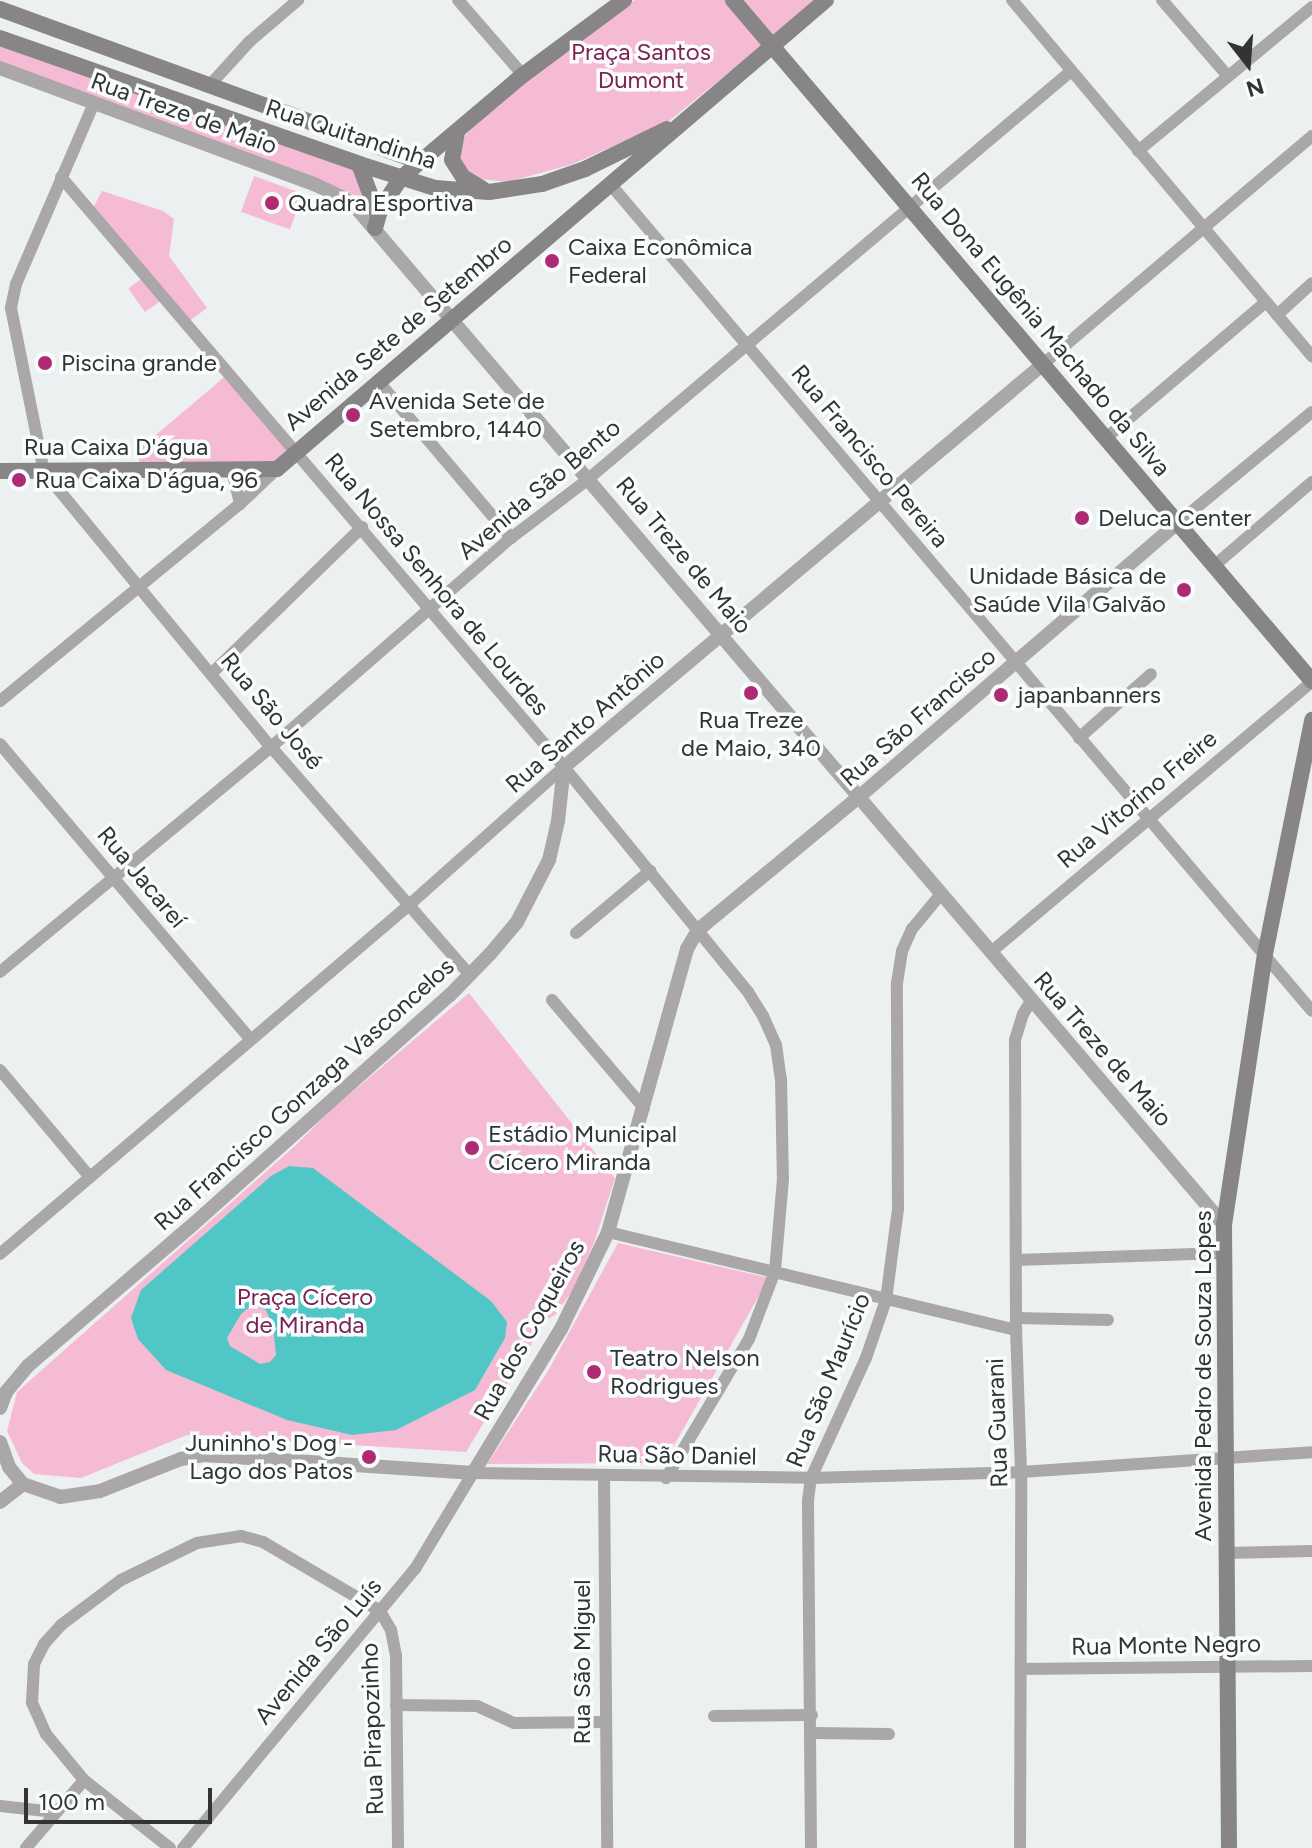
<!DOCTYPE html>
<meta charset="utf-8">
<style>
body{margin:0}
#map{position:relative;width:1312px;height:1848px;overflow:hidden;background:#ecf0f0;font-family:Figtree,sans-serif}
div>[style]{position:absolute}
.green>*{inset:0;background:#f6bbd4;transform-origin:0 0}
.water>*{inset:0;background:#50c7c6}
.minor>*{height:12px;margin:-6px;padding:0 6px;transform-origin:6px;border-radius:6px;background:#a9a7a8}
.tertiary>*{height:14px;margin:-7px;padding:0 7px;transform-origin:7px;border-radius:7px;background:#a9a7a8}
.secondary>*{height:16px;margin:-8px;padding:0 8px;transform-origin:8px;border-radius:8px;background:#878586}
.dots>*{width:22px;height:22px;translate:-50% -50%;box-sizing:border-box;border:4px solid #f9fdfd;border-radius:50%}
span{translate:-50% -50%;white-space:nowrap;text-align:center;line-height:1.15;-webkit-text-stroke:7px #f9fdfd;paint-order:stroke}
.park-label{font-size:24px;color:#7e2253}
.street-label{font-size:24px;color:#323434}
.poi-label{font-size:24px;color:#323434}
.left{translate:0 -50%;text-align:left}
.right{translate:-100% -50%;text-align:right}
.north{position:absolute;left:1208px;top:24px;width:80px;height:80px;-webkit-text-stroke:6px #f9fdfd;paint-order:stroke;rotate:163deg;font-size:22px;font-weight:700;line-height:32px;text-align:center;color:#323434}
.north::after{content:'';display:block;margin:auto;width:28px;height:36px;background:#323434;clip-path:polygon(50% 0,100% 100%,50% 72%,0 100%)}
.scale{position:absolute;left:24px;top:1788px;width:188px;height:36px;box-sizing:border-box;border:4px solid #323434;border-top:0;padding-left:10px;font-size:24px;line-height:28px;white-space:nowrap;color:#323434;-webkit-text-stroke:6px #f9fdfd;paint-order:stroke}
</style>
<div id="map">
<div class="green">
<div style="clip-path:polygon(635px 0,818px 0,669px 121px,573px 164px,508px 182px,480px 179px,459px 165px,464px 137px,481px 117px,615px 10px)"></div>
<div style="clip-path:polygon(0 40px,358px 166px,369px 201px,0 66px)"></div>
<div style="left:254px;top:176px;width:52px;height:38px;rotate:20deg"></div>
<div style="clip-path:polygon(102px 191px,163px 211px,174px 219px,169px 256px,207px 308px,188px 322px,92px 210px)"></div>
<div style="left:143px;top:278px;width:29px;height:18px;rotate:55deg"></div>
<div style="clip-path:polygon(228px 374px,290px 447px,270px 466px,140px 468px,138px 450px)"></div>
<div style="clip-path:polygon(469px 993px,615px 1178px,594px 1243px,573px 1290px,555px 1315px,546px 1320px,466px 1452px,187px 1435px,81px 1478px,34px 1474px,22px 1463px,7px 1431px,17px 1392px,296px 1145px,331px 1110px)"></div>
<div style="clip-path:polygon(618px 1243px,769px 1278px,664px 1463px,487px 1464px,548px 1371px)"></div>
</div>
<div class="water">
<div style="clip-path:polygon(evenodd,289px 1166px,313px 1168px,491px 1301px,507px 1322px,505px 1338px,475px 1390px,396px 1430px,352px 1435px,287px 1420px,166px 1370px,138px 1339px,131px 1318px,141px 1290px,271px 1176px,289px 1166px,252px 1305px,266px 1310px,273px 1327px,276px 1355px,270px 1362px,260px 1364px,230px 1346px,227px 1338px,241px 1314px,252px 1305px)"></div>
</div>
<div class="minor">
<div style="left:458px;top:0;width:99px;rotate:49.1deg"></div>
<div style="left:1012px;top:0;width:466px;rotate:49.9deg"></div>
<div style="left:1162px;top:0;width:99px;rotate:49.1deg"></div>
<div style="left:209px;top:86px;width:59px;rotate:-47.7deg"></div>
<div style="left:249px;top:42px;width:65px;rotate:-40.6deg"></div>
<div style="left:94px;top:103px;width:197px;rotate:113.3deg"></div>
<div style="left:16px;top:284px;width:25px;rotate:102deg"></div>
<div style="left:11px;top:308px;width:167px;rotate:78.6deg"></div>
<div style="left:44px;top:472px;width:357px;rotate:50.5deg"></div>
<div style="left:271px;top:747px;width:303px;rotate:48.9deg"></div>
<div style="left:1138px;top:151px;width:226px;rotate:-39.6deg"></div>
<div style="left:61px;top:177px;width:775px;rotate:49.55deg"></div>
<div style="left:564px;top:767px;width:291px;rotate:50.7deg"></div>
<div style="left:748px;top:992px;width:28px;rotate:58deg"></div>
<div style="left:763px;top:1016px;width:32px;rotate:66deg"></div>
<div style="left:776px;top:1045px;width:34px;rotate:82deg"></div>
<div style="left:781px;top:1079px;width:100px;rotate:88.9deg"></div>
<div style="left:783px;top:1179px;width:92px;rotate:95deg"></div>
<div style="left:775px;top:1271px;width:73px;rotate:110.9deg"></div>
<div style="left:749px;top:1339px;width:162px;rotate:120.8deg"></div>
<div style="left:611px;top:185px;width:1083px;rotate:49.68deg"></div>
<div style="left:1277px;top:315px;width:47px;rotate:-42.4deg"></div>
<div style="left:1042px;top:365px;width:354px;rotate:-40.3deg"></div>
<div style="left:378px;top:381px;width:206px;rotate:49.7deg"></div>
<div style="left:1106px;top:438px;width:210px;rotate:-40.4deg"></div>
<div style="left:232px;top:471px;width:34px;rotate:76deg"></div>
<div style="left:1179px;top:522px;width:173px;rotate:-39.6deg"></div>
<div style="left:1215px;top:565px;width:128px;rotate:-40.6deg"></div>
<div style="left:211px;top:674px;width:211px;rotate:-44.2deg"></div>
<div style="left:0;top:701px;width:310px;rotate:-39.4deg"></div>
<div style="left:240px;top:504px;width:51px;rotate:-43.4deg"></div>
<div style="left:1079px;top:738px;width:96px;rotate:-41.6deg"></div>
<div style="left:0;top:744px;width:387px;rotate:49.7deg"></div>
<div style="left:576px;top:933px;width:97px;rotate:-40deg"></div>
<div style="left:991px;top:952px;width:419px;rotate:-40.1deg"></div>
<div style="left:0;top:972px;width:352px;rotate:-39.7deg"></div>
<div style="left:271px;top:747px;width:318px;rotate:-41.1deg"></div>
<div style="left:511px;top:538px;width:96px;rotate:-37.3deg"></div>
<div style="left:587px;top:480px;width:632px;rotate:-40.19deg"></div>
<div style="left:552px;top:1000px;width:142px;rotate:49.6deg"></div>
<div style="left:0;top:1070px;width:138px;rotate:50deg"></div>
<div style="left:608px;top:1232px;width:420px;rotate:13.5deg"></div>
<div style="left:0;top:1254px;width:538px;rotate:-40.47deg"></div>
<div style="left:409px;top:905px;width:208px;rotate:-41.7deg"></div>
<div style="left:1016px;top:1260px;width:208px;rotate:-1.9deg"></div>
<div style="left:1016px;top:1318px;width:92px;rotate:1.2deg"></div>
<div style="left:604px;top:1476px;width:372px;rotate:89.5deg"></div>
<div style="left:1225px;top:1553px;width:87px;rotate:-1.3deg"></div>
<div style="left:1021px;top:1669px;width:291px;rotate:-0.6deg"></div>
<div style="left:396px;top:1705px;width:81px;rotate:0.7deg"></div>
<div style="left:477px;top:1706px;width:41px;rotate:24.7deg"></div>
<div style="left:514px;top:1723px;width:90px;rotate:-0.6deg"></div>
<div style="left:714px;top:1716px;width:98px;rotate:-0.6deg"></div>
<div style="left:813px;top:1733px;width:76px;rotate:0.8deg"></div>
<div style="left:0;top:1806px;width:55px;rotate:6.2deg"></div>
<div style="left:26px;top:1848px;width:89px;rotate:-49.5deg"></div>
<div style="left:170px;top:1848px;width:110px;rotate:-141.7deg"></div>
<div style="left:84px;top:1780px;width:60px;rotate:-129.6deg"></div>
<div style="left:46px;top:1734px;width:34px;rotate:-114deg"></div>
<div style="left:32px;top:1703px;width:39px;rotate:-87deg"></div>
<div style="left:34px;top:1664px;width:22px;rotate:-63deg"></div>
<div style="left:44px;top:1644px;width:25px;rotate:-48deg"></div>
<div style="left:61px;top:1625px;width:75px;rotate:-36.9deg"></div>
<div style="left:121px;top:1580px;width:85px;rotate:-26deg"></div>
<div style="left:197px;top:1543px;width:45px;rotate:-9deg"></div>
<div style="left:241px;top:1536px;width:23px;rotate:15deg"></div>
<div style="left:263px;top:1542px;width:136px;rotate:30.5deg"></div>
<div style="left:380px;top:1611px;width:22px;rotate:60deg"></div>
<div style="left:391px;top:1630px;width:25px;rotate:79deg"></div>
<div style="left:396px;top:1655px;width:193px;rotate:89.4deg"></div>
<div style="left:183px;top:1848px;width:363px;rotate:-50.3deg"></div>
<div style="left:415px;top:1569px;width:112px;rotate:-58.9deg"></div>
<div style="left:473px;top:1473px;width:338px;rotate:0.8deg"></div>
<div style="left:811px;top:1478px;width:210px;rotate:-1.6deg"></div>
<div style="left:1021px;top:1472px;width:292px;rotate:-3.9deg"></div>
<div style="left:811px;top:1848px;width:347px;rotate:-90.5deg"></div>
<div style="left:808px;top:1501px;width:23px;rotate:-83deg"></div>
<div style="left:811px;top:1478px;width:132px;rotate:-65.4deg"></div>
<div style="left:866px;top:1358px;width:61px;rotate:-71deg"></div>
<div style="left:886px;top:1300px;width:92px;rotate:-82.5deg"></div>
<div style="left:898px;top:1209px;width:226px;rotate:-90.3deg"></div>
<div style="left:897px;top:983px;width:32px;rotate:-81deg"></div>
<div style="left:902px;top:951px;width:24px;rotate:-66deg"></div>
<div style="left:912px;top:929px;width:45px;rotate:-50.4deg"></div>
<div style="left:1020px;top:1848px;width:376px;rotate:-89.8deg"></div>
<div style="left:1021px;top:1472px;width:142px;rotate:-92deg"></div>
<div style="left:1016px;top:1330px;width:290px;rotate:-90.2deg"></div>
<div style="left:1015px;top:1040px;width:27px;rotate:-73deg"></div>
<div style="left:1023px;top:1014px;width:15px;rotate:-58deg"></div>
</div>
<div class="tertiary">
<div style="left:0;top:68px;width:337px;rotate:20.3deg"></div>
<div style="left:316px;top:185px;width:31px;rotate:25deg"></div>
<div style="left:344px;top:198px;width:18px;rotate:41deg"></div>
<div style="left:358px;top:210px;width:1334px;rotate:49.53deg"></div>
<div style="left:0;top:1408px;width:17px;rotate:-69deg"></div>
<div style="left:6px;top:1392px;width:35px;rotate:-50deg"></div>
<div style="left:29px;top:1365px;width:211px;rotate:-40.6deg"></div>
<div style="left:189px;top:1228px;width:350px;rotate:-41.8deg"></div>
<div style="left:450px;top:995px;width:57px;rotate:-45.7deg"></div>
<div style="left:490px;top:954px;width:42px;rotate:-49.8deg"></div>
<div style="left:517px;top:922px;width:70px;rotate:-62.7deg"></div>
<div style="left:549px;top:860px;width:40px;rotate:-77deg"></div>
<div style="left:558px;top:821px;width:54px;rotate:-83.7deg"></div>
<div style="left:564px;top:767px;width:625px;rotate:-40.06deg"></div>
<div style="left:0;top:1442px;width:27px;rotate:70deg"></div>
<div style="left:9px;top:1467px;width:22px;rotate:51deg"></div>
<div style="left:23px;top:1484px;width:39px;rotate:19deg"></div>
<div style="left:60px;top:1497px;width:40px;rotate:-8.5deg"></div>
<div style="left:100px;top:1491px;width:87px;rotate:-21.6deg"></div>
<div style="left:181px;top:1459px;width:23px;rotate:-10deg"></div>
<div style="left:204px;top:1455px;width:270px;rotate:3.8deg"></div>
<div style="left:473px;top:1473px;width:169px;rotate:-58.6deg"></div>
<div style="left:561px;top:1329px;width:108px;rotate:-64.1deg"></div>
<div style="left:608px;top:1232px;width:294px;rotate:-74.4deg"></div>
<div style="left:687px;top:949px;width:22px;rotate:-60deg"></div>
<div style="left:698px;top:930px;width:210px;rotate:-39.6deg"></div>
<div style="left:860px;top:796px;width:421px;rotate:-40.7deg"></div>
<div style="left:0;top:1502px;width:29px;rotate:-38deg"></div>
</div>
<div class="secondary">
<div style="left:733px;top:0;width:894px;rotate:49.63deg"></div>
<div style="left:0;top:9px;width:447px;rotate:20deg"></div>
<div style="left:0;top:38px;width:380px;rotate:19.3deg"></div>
<div style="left:359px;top:164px;width:80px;rotate:17.5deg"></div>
<div style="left:435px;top:188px;width:54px;rotate:4.2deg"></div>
<div style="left:489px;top:192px;width:54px;rotate:-8.6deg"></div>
<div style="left:542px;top:184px;width:46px;rotate:-19.2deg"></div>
<div style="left:585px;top:169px;width:91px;rotate:-26deg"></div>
<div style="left:457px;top:132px;width:28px;rotate:100deg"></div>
<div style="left:452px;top:160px;width:20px;rotate:57deg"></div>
<div style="left:463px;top:177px;width:23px;rotate:31deg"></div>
<div style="left:359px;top:164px;width:54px;rotate:69.6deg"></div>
<div style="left:375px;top:228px;width:19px;rotate:-74deg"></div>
<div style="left:380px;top:210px;width:38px;rotate:-57deg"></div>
<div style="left:401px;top:178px;width:160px;rotate:-40.2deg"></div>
<div style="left:523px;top:75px;width:126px;rotate:-36.6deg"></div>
<div style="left:0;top:471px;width:277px;rotate:-0.4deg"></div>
<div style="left:277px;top:469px;width:722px;rotate:-40.51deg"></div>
<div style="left:1229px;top:1848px;width:623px;rotate:-90.46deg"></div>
<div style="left:1224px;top:1225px;width:274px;rotate:-81.4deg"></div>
<div style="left:1265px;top:954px;width:239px;rotate:-78.6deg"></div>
</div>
<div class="dots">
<div style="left:272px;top:203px;background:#ae2a72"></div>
<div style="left:552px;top:261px;background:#ae2a72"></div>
<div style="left:45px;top:363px;background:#ae2a72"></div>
<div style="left:353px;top:415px;background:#ae2a72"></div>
<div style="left:19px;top:480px;background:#ae2a72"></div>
<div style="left:1082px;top:518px;background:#ae2a72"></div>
<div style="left:1184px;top:590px;background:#ae2a72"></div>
<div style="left:751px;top:693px;background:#ae2a72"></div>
<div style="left:1001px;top:695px;background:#ae2a72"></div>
<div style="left:472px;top:1148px;background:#ae2a72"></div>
<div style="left:594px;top:1372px;background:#ae2a72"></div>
<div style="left:369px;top:1457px;background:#ae2a72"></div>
</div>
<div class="park-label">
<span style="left:641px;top:66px">Praça Santos<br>Dumont</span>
<span style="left:305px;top:1311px">Praça Cícero<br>de Miranda</span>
</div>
<div class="street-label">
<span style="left:184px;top:113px;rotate:20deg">Rua Treze de Maio</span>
<span style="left:351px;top:134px;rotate:18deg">Rua Quitandinha</span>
<span style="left:1041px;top:324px;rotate:50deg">Rua Dona Eugênia Machado da Silva</span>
<span style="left:398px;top:333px;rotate:-40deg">Avenida Sete de Setembro</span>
<span style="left:116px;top:447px">Rua Caixa D'água</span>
<span style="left:870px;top:456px;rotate:50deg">Rua Francisco Pereira</span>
<span style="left:539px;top:489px;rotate:-40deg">Avenida São Bento</span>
<span style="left:684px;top:555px;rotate:50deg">Rua Treze de Maio</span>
<span style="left:437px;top:584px;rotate:50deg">Rua Nossa Senhora de Lourdes</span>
<span style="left:272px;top:711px;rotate:50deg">Rua São José</span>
<span style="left:918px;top:717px;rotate:-41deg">Rua São Francisco</span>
<span style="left:585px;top:722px;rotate:-41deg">Rua Santo Antônio</span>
<span style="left:1137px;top:799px;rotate:-40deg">Rua Vitorino Freire</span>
<span style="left:142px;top:877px;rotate:50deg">Rua Jacareí</span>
<span style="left:1103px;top:1049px;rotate:49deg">Rua Treze de Maio</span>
<span style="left:304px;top:1094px;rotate:-42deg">Rua Francisco Gonzaga Vasconcelos</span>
<span style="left:529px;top:1330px;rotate:-61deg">Rua dos Coqueiros</span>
<span style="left:1203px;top:1376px;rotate:-90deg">Avenida Pedro de Souza Lopes</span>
<span style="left:828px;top:1380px;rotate:-68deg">Rua São Maurício</span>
<span style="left:997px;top:1423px;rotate:-92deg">Rua Guarani</span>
<span style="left:677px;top:1455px;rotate:1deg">Rua São Daniel</span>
<span style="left:1166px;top:1645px;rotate:-1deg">Rua Monte Negro</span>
<span style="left:318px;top:1651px;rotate:-50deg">Avenida São Luís</span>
<span style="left:582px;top:1662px;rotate:-90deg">Rua São Miguel</span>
<span style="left:372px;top:1729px;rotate:-92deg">Rua Pirapozinho</span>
</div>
<div class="poi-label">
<span class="left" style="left:288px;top:203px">Quadra Esportiva</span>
<span class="left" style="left:568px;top:261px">Caixa Econômica<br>Federal</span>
<span class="left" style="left:61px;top:363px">Piscina grande</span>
<span class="left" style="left:369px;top:415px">Avenida Sete de<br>Setembro, 1440</span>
<span class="left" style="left:35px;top:480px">Rua Caixa D'água, 96</span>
<span class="left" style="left:1098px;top:518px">Deluca Center</span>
<span class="right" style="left:1166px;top:590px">Unidade Básica de<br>Saúde Vila Galvão</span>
<span class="left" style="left:1017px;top:695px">japanbanners</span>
<span style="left:751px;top:734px">Rua Treze<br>de Maio, 340</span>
<span class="left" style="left:488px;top:1148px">Estádio Municipal<br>Cícero Miranda</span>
<span class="left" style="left:610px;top:1372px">Teatro Nelson<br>Rodrigues</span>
<span class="right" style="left:353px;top:1457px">Juninho's Dog -<br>Lago dos Patos</span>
</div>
<div class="north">N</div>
<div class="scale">100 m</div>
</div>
